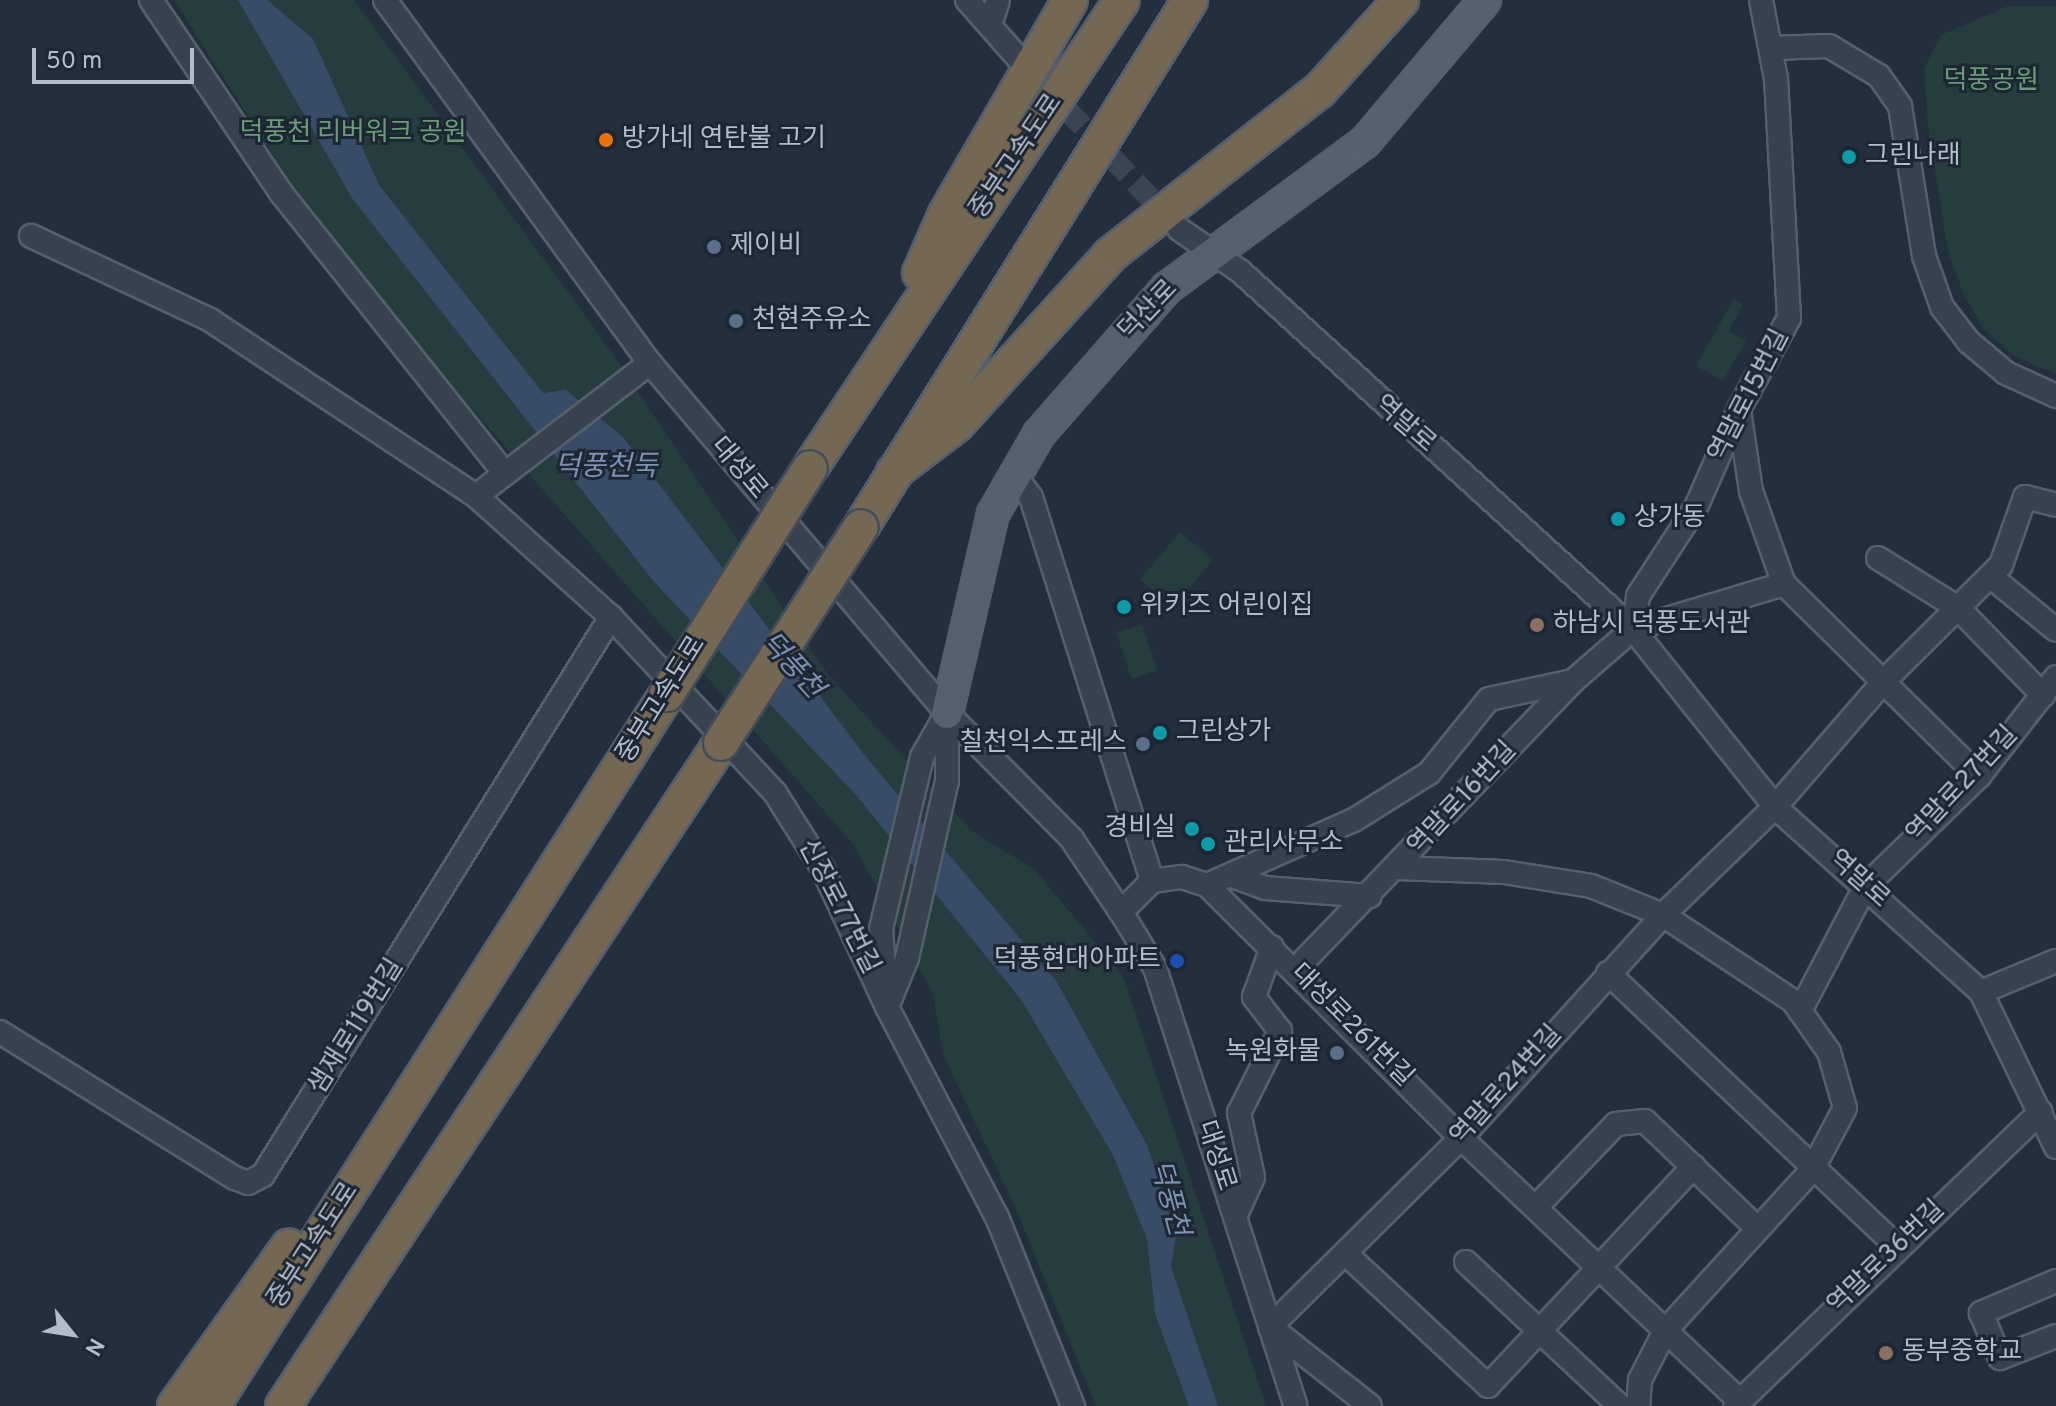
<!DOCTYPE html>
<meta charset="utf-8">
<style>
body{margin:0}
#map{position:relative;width:2056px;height:1406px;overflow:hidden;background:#242f3e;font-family:Overpass,"Noto Sans KR",sans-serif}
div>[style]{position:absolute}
.green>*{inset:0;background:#263c3f;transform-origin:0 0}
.water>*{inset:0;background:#394c67}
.minor-tunnel>*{height:22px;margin-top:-11px;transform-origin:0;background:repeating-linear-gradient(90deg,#3a4453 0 22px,transparent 0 33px)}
.roads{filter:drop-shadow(2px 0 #565f6c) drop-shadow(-2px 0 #565f6c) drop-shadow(0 2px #565f6c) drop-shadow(0 -2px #565f6c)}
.minor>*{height:22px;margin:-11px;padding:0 11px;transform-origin:11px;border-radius:11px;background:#38414e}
.major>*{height:30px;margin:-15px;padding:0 15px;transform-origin:15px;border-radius:15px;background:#56606e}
.highway>*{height:34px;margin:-17px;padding:0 17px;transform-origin:17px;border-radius:17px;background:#746855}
.bridges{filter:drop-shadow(2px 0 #434c59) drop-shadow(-2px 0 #434c59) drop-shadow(0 2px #434c59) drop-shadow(0 -2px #434c59)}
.highway-bridge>*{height:34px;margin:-17px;padding:0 17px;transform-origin:17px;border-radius:17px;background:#746855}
.dots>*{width:22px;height:22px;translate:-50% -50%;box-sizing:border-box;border:4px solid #1d2633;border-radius:50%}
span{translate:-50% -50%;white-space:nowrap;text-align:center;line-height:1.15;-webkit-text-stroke:6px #1d2633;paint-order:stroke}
.park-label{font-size:26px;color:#6b9a76}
.poi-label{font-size:26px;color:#b4bcc9}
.left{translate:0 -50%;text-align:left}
.right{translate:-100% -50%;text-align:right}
.street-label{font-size:26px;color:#b4bcc9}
.water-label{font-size:28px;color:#7c92b1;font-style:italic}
.north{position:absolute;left:32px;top:1294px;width:80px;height:80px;-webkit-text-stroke:6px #1d2633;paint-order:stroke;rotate:120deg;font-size:22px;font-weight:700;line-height:32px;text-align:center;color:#b4bcc9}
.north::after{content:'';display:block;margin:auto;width:28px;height:36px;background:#b4bcc9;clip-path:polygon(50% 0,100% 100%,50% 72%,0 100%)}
.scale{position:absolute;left:32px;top:48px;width:162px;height:36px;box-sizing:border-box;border:4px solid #b4bcc9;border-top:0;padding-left:10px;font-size:24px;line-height:28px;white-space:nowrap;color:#b4bcc9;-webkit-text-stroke:6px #1d2633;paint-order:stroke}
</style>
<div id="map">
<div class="green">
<div style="clip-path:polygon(174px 0,354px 0,598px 333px,829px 676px,972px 831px,1034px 869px,1123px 976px,1266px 1406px,1096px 1406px,1014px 1204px,944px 1057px,933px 994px,854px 845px,445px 378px,290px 182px)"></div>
<div style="clip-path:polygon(2008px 6px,2056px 6px,2056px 374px,2016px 357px,1984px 330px,1963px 293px,1948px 251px,1928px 126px,1924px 69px,1941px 35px)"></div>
<div style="clip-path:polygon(1734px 299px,1743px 304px,1729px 331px,1746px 340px,1723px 381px,1696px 366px)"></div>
<div style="left:1180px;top:532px;width:43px;height:62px;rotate:40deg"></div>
<div style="left:1142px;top:624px;width:49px;height:27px;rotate:72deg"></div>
</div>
<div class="water">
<div style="clip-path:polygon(238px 0,267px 0,313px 39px,379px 185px,543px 393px,566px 390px,624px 438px,866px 757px,1057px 982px,1148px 1147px,1176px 1236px,1171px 1267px,1218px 1406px,1189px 1406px,1155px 1314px,1147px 1239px,1113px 1155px,1022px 1001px,857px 796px,655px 583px,352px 198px)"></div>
</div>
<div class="minor-tunnel">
<div style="left:1022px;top:62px;width:217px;rotate:46.7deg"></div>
</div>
<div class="roads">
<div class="minor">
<div style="left:151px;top:0;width:233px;rotate:56deg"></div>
<div style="left:281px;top:193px;width:359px;rotate:51.4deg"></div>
<div style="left:385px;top:0;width:449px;rotate:53.9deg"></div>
<div style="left:650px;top:363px;width:459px;rotate:49.7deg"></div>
<div style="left:947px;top:713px;width:176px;rotate:45.2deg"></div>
<div style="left:1071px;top:838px;width:89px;rotate:56deg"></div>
<div style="left:1121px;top:912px;width:66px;rotate:58.7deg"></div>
<div style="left:1155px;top:968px;width:460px;rotate:72.2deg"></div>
<div style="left:967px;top:0;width:77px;rotate:48.7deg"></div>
<div style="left:990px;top:25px;width:26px;rotate:-72deg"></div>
<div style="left:1771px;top:48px;width:58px;rotate:-2deg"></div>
<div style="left:1829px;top:46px;width:58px;rotate:31deg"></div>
<div style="left:1879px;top:76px;width:37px;rotate:55deg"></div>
<div style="left:1900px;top:106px;width:152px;rotate:80.9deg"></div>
<div style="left:1924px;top:256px;width:54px;rotate:70.6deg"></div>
<div style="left:1942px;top:307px;width:44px;rotate:52.4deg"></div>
<div style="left:1969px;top:342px;width:48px;rotate:40deg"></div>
<div style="left:2006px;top:373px;width:55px;rotate:24.7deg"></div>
<div style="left:1179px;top:229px;width:75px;rotate:34.7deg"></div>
<div style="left:1241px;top:272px;width:530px;rotate:42.32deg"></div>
<div style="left:1633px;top:629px;width:228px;rotate:51.4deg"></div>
<div style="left:1775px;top:807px;width:277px;rotate:41.9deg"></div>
<div style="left:1981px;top:992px;width:172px;rotate:64.2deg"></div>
<div style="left:31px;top:236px;width:198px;rotate:25.1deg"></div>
<div style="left:210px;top:320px;width:319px;rotate:33.5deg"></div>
<div style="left:476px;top:496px;width:181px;rotate:41.9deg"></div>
<div style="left:611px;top:617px;width:241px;rotate:47deg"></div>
<div style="left:775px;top:793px;width:90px;rotate:57.7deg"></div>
<div style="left:823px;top:869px;width:152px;rotate:65.1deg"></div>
<div style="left:887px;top:1007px;width:237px;rotate:62.4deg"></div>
<div style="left:997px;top:1217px;width:204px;rotate:68.1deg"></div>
<div style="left:1739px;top:410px;width:82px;rotate:81.6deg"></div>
<div style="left:1751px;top:491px;width:99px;rotate:70.5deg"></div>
<div style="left:1784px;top:584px;width:274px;rotate:44.6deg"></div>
<div style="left:1014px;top:474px;width:29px;rotate:54deg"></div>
<div style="left:1031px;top:497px;width:403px;rotate:72.5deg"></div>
<div style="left:476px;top:496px;width:219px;rotate:-37.4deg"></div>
<div style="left:1878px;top:558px;width:94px;rotate:32deg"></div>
<div style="left:1958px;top:608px;width:122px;rotate:45.7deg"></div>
<div style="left:1990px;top:576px;width:85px;rotate:39.3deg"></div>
<div style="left:1633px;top:629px;width:33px;rotate:-81deg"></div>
<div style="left:1638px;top:596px;width:108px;rotate:-57deg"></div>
<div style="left:1697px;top:505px;width:105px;rotate:-66.4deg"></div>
<div style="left:1739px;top:409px;width:104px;rotate:-61.2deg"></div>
<div style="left:1789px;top:318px;width:239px;rotate:-93.1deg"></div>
<div style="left:1776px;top:79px;width:80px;rotate:-100.8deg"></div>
<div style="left:1398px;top:868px;width:106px;rotate:2.2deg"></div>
<div style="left:1504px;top:872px;width:88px;rotate:9.1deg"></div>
<div style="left:1591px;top:886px;width:78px;rotate:21.9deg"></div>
<div style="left:1663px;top:915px;width:156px;rotate:33.5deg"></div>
<div style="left:1793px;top:1001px;width:62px;rotate:54.8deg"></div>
<div style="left:1829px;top:1052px;width:58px;rotate:74.1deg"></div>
<div style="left:1845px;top:1108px;width:70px;rotate:118deg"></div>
<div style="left:1812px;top:1170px;width:218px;rotate:132.4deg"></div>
<div style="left:1665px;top:1331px;width:55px;rotate:117deg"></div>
<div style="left:1640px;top:1380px;width:26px;rotate:94deg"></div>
<div style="left:1235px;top:877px;width:32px;rotate:20deg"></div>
<div style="left:1265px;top:888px;width:105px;rotate:4.4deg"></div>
<div style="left:1152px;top:881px;width:30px;rotate:-8deg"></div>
<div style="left:1182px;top:877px;width:26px;rotate:18deg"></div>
<div style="left:1207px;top:885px;width:359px;rotate:44.9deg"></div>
<div style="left:1461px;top:1138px;width:383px;rotate:43.3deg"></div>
<div style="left:1207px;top:885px;width:161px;rotate:-23.9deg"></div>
<div style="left:1354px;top:820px;width:89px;rotate:-32.1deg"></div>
<div style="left:1429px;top:773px;width:95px;rotate:-51deg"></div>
<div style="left:1489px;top:699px;width:86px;rotate:-12.1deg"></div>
<div style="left:1121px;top:912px;width:44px;rotate:-45deg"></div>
<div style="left:1295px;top:970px;width:401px;rotate:-46.1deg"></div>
<div style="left:1573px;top:681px;width:79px;rotate:-40.9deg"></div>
<div style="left:1633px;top:629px;width:158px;rotate:-16.6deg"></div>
<div style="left:1608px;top:973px;width:399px;rotate:43.4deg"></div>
<div style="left:886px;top:992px;width:63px;rotate:-94.5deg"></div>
<div style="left:881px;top:929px;width:177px;rotate:-76.6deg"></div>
<div style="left:922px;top:757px;width:51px;rotate:-60.4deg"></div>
<div style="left:1981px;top:992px;width:81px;rotate:-22.5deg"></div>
<div style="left:890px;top:1000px;width:45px;rotate:-68deg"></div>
<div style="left:907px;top:958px;width:181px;rotate:-77.3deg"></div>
<div style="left:947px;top:781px;width:67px;rotate:-90deg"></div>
<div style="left:1800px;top:1011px;width:140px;rotate:-62.3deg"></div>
<div style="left:1865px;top:887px;width:159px;rotate:-44.2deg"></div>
<div style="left:1979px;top:776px;width:125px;rotate:-52.1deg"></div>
<div style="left:0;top:1032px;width:277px;rotate:31.9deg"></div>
<div style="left:235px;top:1178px;width:14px;rotate:21deg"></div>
<div style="left:248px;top:1183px;width:17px;rotate:-28deg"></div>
<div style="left:263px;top:1175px;width:658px;rotate:-58.05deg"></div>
<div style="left:1536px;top:1207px;width:115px;rotate:-46.1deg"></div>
<div style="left:1616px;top:1124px;width:29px;rotate:-6deg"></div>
<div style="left:1645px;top:1121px;width:153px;rotate:43.7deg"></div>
<div style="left:1235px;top:1217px;width:44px;rotate:-65.8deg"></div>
<div style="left:1253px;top:1177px;width:66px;rotate:-102.3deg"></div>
<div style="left:1239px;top:1113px;width:92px;rotate:-63.4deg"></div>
<div style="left:1280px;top:1031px;width:43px;rotate:-127.4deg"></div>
<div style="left:1254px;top:997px;width:53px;rotate:-70.2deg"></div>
<div style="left:1346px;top:1254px;width:194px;rotate:42.9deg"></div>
<div style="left:1488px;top:1386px;width:301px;rotate:-46.9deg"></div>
<div style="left:1466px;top:1262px;width:211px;rotate:43.1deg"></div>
<div style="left:2056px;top:1281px;width:82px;rotate:156.9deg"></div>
<div style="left:1981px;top:1313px;width:49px;rotate:67.1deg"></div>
<div style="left:2000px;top:1358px;width:60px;rotate:-21.4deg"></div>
<div style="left:1270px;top:1327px;width:269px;rotate:-44.7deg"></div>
<div style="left:1461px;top:1138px;width:301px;rotate:-47.8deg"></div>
<div style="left:1663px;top:915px;width:156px;rotate:-44deg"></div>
<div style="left:1775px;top:807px;width:167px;rotate:-49.1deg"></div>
<div style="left:1884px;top:681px;width:165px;rotate:-44.8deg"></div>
<div style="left:2001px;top:565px;width:72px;rotate:-70.6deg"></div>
<div style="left:2025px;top:497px;width:32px;rotate:14deg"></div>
<div style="left:1270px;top:1327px;width:127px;rotate:38.3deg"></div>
<div style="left:1735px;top:1406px;width:424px;rotate:-43.9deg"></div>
</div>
<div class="major">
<div style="left:947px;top:713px;width:204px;rotate:-77deg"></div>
<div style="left:993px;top:514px;width:92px;rotate:-60.1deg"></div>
<div style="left:1039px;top:434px;width:194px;rotate:-48.8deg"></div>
<div style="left:1167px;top:288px;width:246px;rotate:-36.4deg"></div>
<div style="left:1365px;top:142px;width:186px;rotate:-49.8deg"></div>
</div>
<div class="highway">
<div style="left:920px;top:273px;width:64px;rotate:-66.2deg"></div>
<div style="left:946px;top:214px;width:247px;rotate:-59.9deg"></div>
<div style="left:810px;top:468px;width:562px;rotate:-56.31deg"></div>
<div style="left:894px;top:472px;width:79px;rotate:-37.3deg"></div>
<div style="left:957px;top:424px;width:228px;rotate:-47.8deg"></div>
<div style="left:1110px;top:255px;width:267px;rotate:-38.2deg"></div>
<div style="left:1320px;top:90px;width:121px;rotate:-48deg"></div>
<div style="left:861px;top:527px;width:621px;rotate:-58.02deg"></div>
<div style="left:175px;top:1406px;width:196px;rotate:-54.5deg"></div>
<div style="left:212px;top:1406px;width:845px;rotate:-57.42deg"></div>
<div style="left:283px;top:1406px;width:795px;rotate:-56.55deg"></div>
</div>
</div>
<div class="bridges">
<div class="highway-bridge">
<div style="left:667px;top:694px;width:267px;rotate:-57.7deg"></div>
<div style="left:721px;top:743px;width:257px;rotate:-57.1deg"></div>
</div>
</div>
<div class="dots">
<div style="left:606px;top:140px;background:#e8710a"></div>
<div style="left:1849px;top:157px;background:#0f9aa8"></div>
<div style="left:714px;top:247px;background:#5c6f8a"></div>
<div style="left:736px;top:321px;background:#5c6f8a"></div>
<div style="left:1618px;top:519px;background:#0f9aa8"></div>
<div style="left:1124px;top:607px;background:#0f9aa8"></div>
<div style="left:1537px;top:625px;background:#8d6e63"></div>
<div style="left:1160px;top:733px;background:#0f9aa8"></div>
<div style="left:1143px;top:744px;background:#5c6f8a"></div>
<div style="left:1192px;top:829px;background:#0f9aa8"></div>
<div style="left:1208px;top:844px;background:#0f9aa8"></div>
<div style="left:1177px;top:961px;background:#1a4fb4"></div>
<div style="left:1337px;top:1053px;background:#5c6f8a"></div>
<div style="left:1886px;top:1353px;background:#8d6e63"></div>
</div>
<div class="park-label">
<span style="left:1991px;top:82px">덕풍공원</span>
<span style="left:353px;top:134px">덕풍천 리버워크 공원</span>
</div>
<div class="poi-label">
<span class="left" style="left:622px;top:140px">방가네 연탄불 고기</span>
<span class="left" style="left:1865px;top:157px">그린나래</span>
<span class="left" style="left:730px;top:247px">제이비</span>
<span class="left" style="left:752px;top:321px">천현주유소</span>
<span class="left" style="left:1634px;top:519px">상가동</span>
<span class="left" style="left:1140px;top:607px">위키즈 어린이집</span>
<span class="left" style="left:1553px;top:625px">하남시 덕풍도서관</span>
<span class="left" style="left:1176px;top:733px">그린상가</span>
<span class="right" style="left:1127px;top:744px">칠천익스프레스</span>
<span class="right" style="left:1176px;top:829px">경비실</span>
<span class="left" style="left:1224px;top:844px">관리사무소</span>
<span class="right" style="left:1161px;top:961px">덕풍현대아파트</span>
<span class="right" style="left:1321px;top:1053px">녹원화물</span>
<span class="left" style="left:1902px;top:1353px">동부중학교</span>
</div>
<div class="street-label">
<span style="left:1017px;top:157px;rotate:-56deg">중부고속도로</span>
<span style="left:1149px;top:311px;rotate:-46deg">덕산로</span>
<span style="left:1750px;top:396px;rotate:-63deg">역말로15번길</span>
<span style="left:1404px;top:425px;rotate:41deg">역말로</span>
<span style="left:738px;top:469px;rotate:50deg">대성로</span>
<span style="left:662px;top:700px;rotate:-58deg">중부고속도로</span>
<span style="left:1963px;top:785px;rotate:-47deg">역말로27번길</span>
<span style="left:1463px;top:799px;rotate:-47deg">역말로16번길</span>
<span style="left:1858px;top:880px;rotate:42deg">역말로</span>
<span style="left:838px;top:907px;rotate:63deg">신장로77번길</span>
<span style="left:1351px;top:1026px;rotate:45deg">대성로261번길</span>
<span style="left:357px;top:1027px;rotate:-58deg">샘재로119번길</span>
<span style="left:1507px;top:1086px;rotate:-48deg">역말로24번길</span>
<span style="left:1215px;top:1156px;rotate:72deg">대성로</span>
<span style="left:314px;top:1246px;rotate:-57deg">중부고속도로</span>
<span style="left:1887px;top:1258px;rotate:-44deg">역말로36번길</span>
</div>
<div class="water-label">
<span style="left:606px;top:468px">덕풍천둑</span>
<span style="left:791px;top:666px;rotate:48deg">덕풍천</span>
<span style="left:1168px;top:1198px;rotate:75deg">덕풍천</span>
</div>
<div class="north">N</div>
<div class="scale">50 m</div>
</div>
